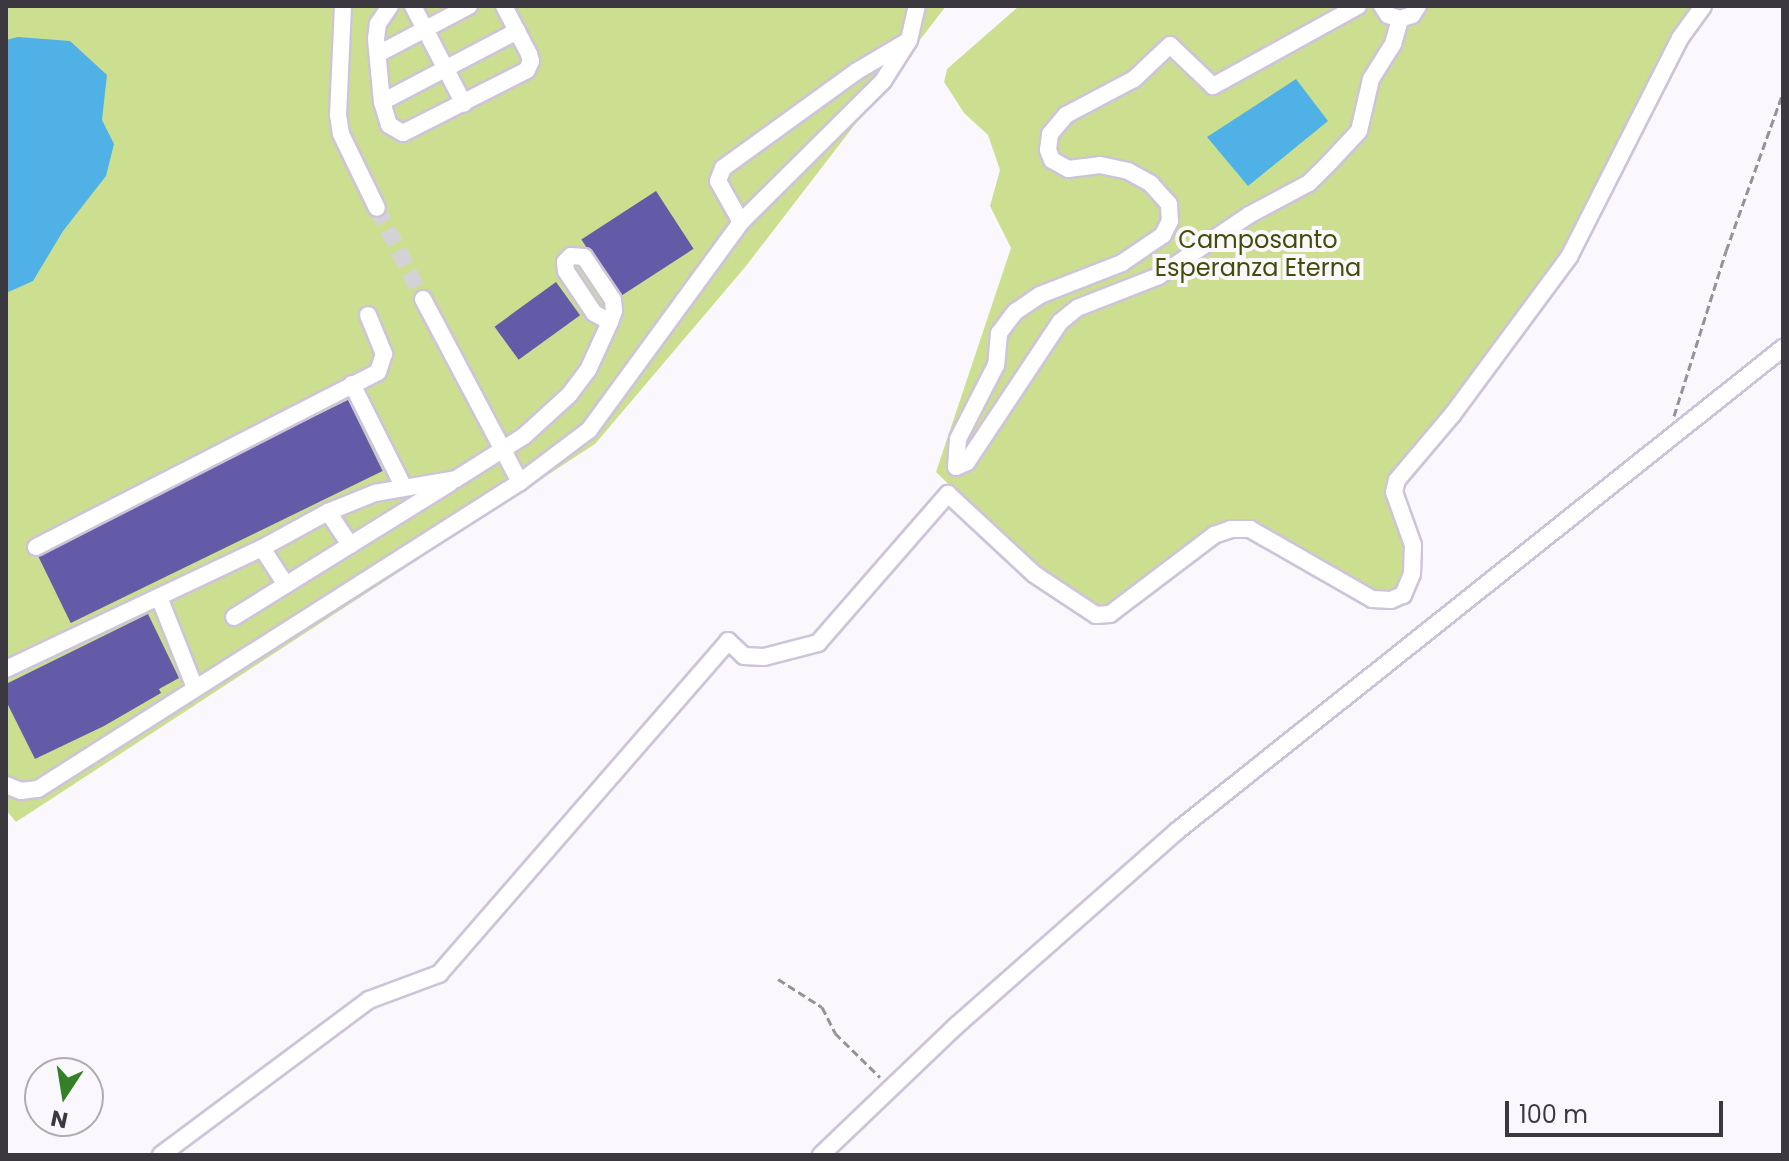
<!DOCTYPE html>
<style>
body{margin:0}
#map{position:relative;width:1789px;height:1161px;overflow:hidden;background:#faf8fc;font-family:Poppins,sans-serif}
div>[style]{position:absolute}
.green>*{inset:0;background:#ccdf90}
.water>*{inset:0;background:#50b1e7}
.building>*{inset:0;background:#645ba8;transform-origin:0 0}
.minor-tunnel>*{height:16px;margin-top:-8px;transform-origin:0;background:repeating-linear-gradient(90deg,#d4d2d6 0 16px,transparent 0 24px)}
.path>*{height:3px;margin-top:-1.5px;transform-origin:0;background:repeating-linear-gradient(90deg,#959298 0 8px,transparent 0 12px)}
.roads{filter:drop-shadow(2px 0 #cec4d9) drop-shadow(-2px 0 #cec4d9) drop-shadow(0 2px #cec4d9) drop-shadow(0 -2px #cec4d9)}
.minor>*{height:16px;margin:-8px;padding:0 8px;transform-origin:8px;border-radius:8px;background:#fff}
span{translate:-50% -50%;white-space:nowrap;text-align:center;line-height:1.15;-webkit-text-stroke:8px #faf8fc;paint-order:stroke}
.park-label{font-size:24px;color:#424e07}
.frame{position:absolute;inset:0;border:8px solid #3c3840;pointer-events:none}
.north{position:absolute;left:24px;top:1057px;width:80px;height:80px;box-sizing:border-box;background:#faf8fc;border:2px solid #aeabb1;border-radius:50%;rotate:192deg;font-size:22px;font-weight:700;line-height:32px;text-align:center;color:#3c3840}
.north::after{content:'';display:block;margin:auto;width:28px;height:36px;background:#348028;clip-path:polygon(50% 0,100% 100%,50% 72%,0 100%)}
.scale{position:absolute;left:1505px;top:1101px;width:218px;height:36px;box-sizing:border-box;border:4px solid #3c3840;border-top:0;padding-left:10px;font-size:24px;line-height:28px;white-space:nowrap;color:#3c3840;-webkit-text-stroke:6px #faf8fc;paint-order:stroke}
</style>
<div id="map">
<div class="green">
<div style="clip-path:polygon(6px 6px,946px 6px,746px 266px,595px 444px,16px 822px,6px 810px)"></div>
<div style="clip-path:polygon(1019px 6px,1695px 6px,1562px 254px,1443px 419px,1390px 480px,1406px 551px,1406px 571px,1399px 588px,1389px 596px,1373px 595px,1245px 522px,1107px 609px,1097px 609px,1057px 585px,1020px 554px,936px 472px,1011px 248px,990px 206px,1000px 170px,988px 135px,964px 113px,944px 82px,947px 69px)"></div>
</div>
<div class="water">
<div style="clip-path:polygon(18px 37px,70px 41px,107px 75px,102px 120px,114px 144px,106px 176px,63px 231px,33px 281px,6px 293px,6px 40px)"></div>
<div style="clip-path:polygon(1296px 79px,1328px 121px,1248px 186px,1207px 137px)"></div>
</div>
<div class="building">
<div style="left:656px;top:191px;width:69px;height:89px;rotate:57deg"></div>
<div style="left:556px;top:282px;width:41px;height:76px;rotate:54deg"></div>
<div style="left:348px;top:400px;width:79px;height:347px;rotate:64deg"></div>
<div style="clip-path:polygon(148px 614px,179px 678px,159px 689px,161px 693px,104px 726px,35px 759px,6px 701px,6px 684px)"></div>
</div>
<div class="minor-tunnel">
<div style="left:377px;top:208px;width:102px;rotate:63.2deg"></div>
</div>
<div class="path">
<div style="left:1674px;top:416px;width:173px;rotate:-72.5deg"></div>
<div style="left:1726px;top:251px;width:168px;rotate:-70.2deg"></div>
<div style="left:778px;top:979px;width:52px;rotate:32.5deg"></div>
<div style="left:822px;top:1007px;width:29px;rotate:63deg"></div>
<div style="left:835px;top:1033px;width:63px;rotate:44.4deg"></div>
</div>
<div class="roads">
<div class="minor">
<div style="left:343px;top:6px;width:109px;rotate:92.6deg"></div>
<div style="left:338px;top:115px;width:19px;rotate:81deg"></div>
<div style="left:341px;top:134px;width:82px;rotate:64.1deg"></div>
<div style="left:390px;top:6px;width:22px;rotate:124deg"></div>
<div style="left:378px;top:24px;width:15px;rotate:98deg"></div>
<div style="left:376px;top:39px;width:63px;rotate:84.6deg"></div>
<div style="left:382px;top:102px;width:24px;rotate:73deg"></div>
<div style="left:389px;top:125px;width:16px;rotate:30deg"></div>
<div style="left:403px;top:133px;width:139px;rotate:-26.9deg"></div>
<div style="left:527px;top:70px;width:10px;rotate:-66deg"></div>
<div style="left:531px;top:61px;width:7px;rotate:-106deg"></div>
<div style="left:529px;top:54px;width:54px;rotate:-117.5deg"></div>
<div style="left:413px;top:6px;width:110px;rotate:62.5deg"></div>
<div style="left:1358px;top:6px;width:166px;rotate:151.1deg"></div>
<div style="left:1213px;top:86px;width:59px;rotate:-136.4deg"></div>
<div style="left:1170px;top:45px;width:50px;rotate:136.6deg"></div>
<div style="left:1134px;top:79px;width:77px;rotate:152.1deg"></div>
<div style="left:1066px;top:115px;width:25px;rotate:130deg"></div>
<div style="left:1050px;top:134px;width:16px;rotate:97deg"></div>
<div style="left:1048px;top:150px;width:11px;rotate:68deg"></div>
<div style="left:1052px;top:160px;width:18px;rotate:29deg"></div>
<div style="left:1068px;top:169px;width:32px;rotate:-7deg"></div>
<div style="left:1100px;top:165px;width:29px;rotate:12deg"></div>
<div style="left:1128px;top:171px;width:26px;rotate:29deg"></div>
<div style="left:1151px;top:184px;width:27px;rotate:48deg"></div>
<div style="left:1169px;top:204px;width:17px;rotate:87deg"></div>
<div style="left:1170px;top:221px;width:16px;rotate:117deg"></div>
<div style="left:1163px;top:235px;width:50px;rotate:145.7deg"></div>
<div style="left:1122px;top:263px;width:88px;rotate:158.7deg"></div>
<div style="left:1040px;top:295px;width:30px;rotate:146deg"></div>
<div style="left:1015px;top:312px;width:26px;rotate:127deg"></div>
<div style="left:999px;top:333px;width:32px;rotate:95deg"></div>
<div style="left:996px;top:365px;width:83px;rotate:117.2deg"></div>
<div style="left:958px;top:439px;width:28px;rotate:94deg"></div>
<div style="left:956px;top:467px;width:12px;rotate:-24deg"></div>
<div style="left:967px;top:462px;width:168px;rotate:-56.4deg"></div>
<div style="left:1060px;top:322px;width:22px;rotate:-39deg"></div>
<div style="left:1077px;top:308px;width:88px;rotate:-21.3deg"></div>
<div style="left:1159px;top:276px;width:109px;rotate:-34.1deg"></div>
<div style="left:1249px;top:215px;width:68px;rotate:-28.1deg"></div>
<div style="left:1309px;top:183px;width:30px;rotate:-45deg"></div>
<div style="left:1330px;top:162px;width:42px;rotate:-46.9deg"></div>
<div style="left:1359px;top:131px;width:53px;rotate:-77deg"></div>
<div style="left:1371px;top:79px;width:41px;rotate:-57.8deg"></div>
<div style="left:1393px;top:44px;width:26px;rotate:-74deg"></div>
<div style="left:1382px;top:6px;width:11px;rotate:56deg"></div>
<div style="left:1388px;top:15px;width:13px;rotate:18deg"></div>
<div style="left:1400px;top:19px;width:13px;rotate:-18deg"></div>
<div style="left:1412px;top:15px;width:11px;rotate:-56deg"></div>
<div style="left:378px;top:54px;width:103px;rotate:-27.8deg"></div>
<div style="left:382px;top:102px;width:153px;rotate:-27.7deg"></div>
<div style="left:741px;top:222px;width:47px;rotate:-119.3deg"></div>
<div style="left:718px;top:181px;width:14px;rotate:-69deg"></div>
<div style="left:723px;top:168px;width:165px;rotate:-35.9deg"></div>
<div style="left:857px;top:71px;width:59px;rotate:-30.5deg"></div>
<div style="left:423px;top:299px;width:207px;rotate:62.1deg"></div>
<div style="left:352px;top:384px;width:114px;rotate:63.4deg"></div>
<div style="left:328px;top:512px;width:40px;rotate:56deg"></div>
<div style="left:36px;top:547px;width:384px;rotate:-27.1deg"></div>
<div style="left:378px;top:372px;width:19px;rotate:-72deg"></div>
<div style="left:384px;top:354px;width:42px;rotate:-112.3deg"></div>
<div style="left:262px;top:548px;width:44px;rotate:57deg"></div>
<div style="left:159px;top:597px;width:98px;rotate:68.4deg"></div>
<div style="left:234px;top:617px;width:254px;rotate:-31.8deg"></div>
<div style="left:6px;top:669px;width:283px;rotate:-25.3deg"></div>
<div style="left:262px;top:548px;width:75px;rotate:-28.6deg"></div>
<div style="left:328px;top:512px;width:51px;rotate:-22deg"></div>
<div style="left:375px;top:493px;width:82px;rotate:-9.8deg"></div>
<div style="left:456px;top:479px;width:80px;rotate:-32.3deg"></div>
<div style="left:524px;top:436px;width:61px;rotate:-42.3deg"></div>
<div style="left:569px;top:395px;width:31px;rotate:-53deg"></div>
<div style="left:588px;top:370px;width:53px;rotate:-65.4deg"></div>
<div style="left:610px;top:322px;width:12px;rotate:-70deg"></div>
<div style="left:614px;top:311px;width:11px;rotate:-95deg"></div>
<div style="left:613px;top:300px;width:52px;rotate:-124deg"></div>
<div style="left:584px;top:257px;width:13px;rotate:-176deg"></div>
<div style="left:571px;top:256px;width:8px;rotate:135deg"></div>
<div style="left:565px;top:262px;width:9px;rotate:84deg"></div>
<div style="left:566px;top:271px;width:50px;rotate:56.3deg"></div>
<div style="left:594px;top:313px;width:18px;rotate:29deg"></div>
<div style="left:6px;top:785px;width:16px;rotate:22deg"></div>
<div style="left:21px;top:791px;width:17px;rotate:-7deg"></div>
<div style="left:38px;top:789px;width:571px;rotate:-32.49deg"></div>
<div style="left:520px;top:482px;width:86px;rotate:-37deg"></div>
<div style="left:589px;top:430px;width:258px;rotate:-53.8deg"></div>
<div style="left:741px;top:222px;width:200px;rotate:-44.8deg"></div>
<div style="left:883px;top:81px;width:49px;rotate:-57.6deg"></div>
<div style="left:909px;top:40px;width:35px;rotate:-77deg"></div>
<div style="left:161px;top:1155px;width:259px;rotate:-36.7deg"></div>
<div style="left:369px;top:1000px;width:75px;rotate:-20.4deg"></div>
<div style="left:439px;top:974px;width:441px;rotate:-49deg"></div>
<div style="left:728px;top:641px;width:22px;rotate:43deg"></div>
<div style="left:744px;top:656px;width:20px;rotate:3deg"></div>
<div style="left:764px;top:657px;width:56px;rotate:-14.5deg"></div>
<div style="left:818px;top:643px;width:198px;rotate:-48.9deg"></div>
<div style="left:948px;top:494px;width:117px;rotate:42.9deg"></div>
<div style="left:1034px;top:574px;width:74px;rotate:33.5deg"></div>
<div style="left:1096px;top:615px;width:14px;rotate:-4deg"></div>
<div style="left:1110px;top:614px;width:131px;rotate:-37.2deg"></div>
<div style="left:1214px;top:535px;width:18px;rotate:-19deg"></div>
<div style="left:1231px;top:529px;width:19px"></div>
<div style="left:1250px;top:529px;width:141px;rotate:29.8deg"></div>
<div style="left:1372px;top:599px;width:19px;rotate:3deg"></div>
<div style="left:1391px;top:600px;width:13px;rotate:-23deg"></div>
<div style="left:1403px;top:595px;width:23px;rotate:-67deg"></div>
<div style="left:1412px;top:574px;width:29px;rotate:-88deg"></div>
<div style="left:1413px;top:545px;width:56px;rotate:-109.7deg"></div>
<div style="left:1394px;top:492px;width:12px;rotate:-76deg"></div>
<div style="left:1397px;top:480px;width:85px;rotate:-49.8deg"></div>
<div style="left:1452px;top:415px;width:197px;rotate:-53.5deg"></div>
<div style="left:1569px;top:257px;width:246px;rotate:-63.1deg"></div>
<div style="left:1680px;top:38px;width:39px;rotate:-54deg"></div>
<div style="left:821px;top:1155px;width:187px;rotate:-43.7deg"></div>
<div style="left:956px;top:1026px;width:295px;rotate:-41.4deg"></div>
<div style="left:1177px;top:831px;width:775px;rotate:-38.56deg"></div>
</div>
</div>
<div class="park-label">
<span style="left:1258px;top:254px">Camposanto<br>Esperanza Eterna</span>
</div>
<div class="frame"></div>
<div class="north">N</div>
<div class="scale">100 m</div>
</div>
